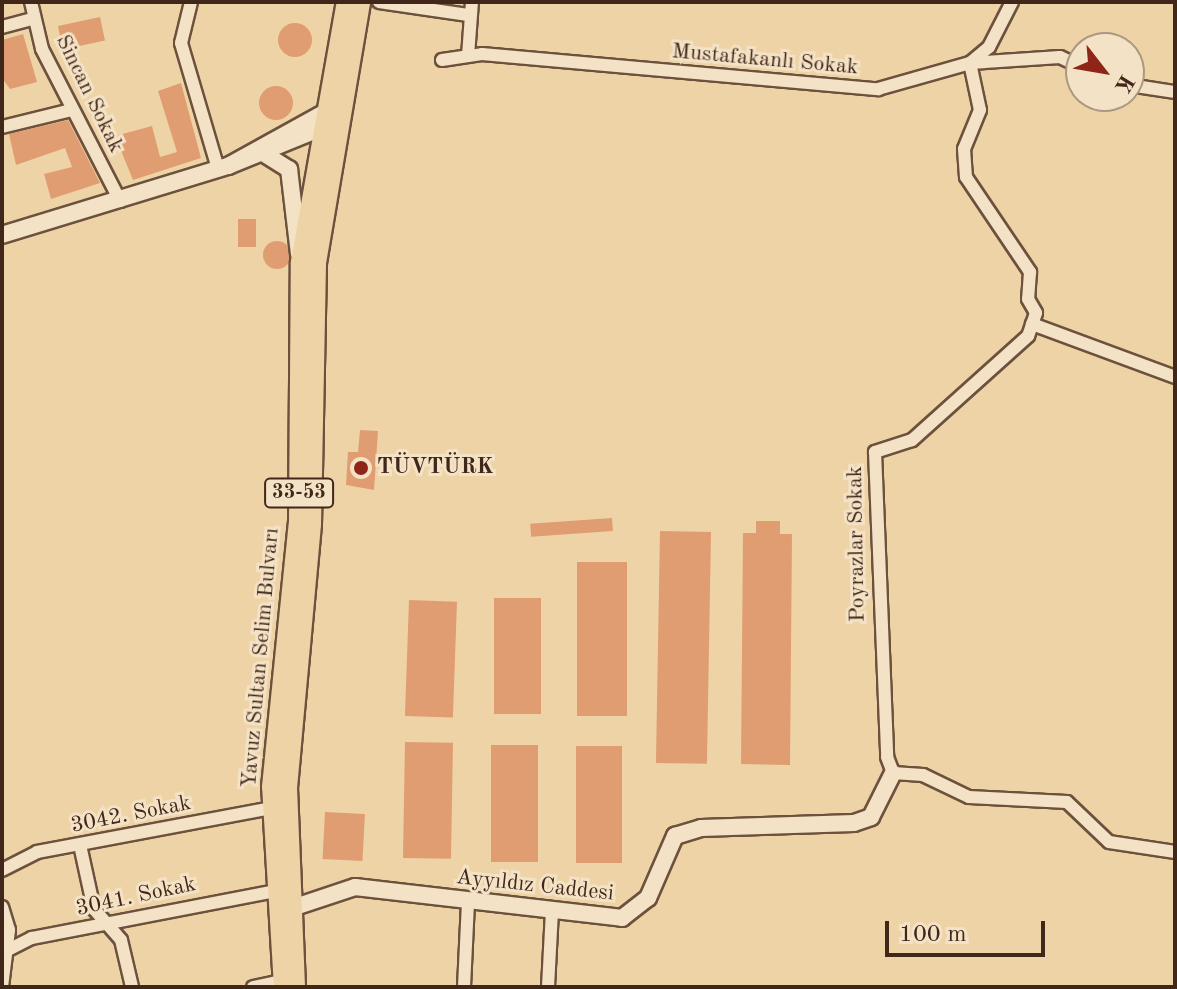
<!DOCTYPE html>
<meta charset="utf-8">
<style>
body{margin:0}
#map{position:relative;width:1177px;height:989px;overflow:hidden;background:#eed3a7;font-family:"Old Standard TT",serif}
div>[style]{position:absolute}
.building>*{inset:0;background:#e09d72;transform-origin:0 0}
.round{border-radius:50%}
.roads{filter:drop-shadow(2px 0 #6c523d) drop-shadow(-2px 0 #6c523d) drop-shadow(0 2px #6c523d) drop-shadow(0 -2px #6c523d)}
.street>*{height:12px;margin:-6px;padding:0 6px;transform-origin:6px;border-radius:6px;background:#f4e2c6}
.secondary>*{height:16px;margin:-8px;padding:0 8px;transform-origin:8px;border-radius:8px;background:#f4e2c6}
.primary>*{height:18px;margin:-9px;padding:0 9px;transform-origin:9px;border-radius:9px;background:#eed3a7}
.dots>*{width:22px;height:22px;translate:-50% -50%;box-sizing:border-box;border:4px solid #f4e2c6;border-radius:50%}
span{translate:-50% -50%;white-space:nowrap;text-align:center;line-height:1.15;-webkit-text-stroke:6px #f4e2c6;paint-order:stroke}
.shield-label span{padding:2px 6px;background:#f4e2c6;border:2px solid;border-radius:6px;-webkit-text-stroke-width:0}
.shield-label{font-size:20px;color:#41271a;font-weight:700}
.street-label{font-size:22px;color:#41271a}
.poi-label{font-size:22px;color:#41271a;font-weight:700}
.left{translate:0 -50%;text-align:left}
.frame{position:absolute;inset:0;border:4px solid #41271a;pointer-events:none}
.north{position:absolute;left:1065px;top:32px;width:80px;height:80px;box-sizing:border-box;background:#f4e2c6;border:2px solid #ac9781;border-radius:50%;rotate:121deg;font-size:22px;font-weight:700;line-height:32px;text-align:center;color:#41271a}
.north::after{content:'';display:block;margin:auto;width:28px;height:36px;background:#8f2418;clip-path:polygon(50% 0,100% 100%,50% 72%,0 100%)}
.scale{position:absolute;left:885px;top:921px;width:160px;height:36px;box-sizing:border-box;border:4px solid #41271a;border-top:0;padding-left:10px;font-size:24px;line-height:28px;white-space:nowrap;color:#41271a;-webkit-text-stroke:6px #f4e2c6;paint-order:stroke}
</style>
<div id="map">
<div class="building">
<div style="left:100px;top:17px;width:24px;height:43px;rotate:78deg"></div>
<div class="round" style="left:278px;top:23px;width:34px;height:34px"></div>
<div style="clip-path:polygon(23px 34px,37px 82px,10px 89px,2px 78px,2px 40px)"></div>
<div style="clip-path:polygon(181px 83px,201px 158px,133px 180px,115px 136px,152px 126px,160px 157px,177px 152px,158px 91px)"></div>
<div class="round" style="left:259px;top:86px;width:34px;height:34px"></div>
<div style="clip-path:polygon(68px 120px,100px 183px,51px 199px,44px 174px,72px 167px,65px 148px,16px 165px,9px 134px)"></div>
<div style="left:238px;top:219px;width:18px;height:28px"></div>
<div class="round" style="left:263px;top:241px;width:28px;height:28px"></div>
<div style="clip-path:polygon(360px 430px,378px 431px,374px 490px,346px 485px,348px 452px,358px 452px)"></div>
<div style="left:612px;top:518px;width:13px;height:82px;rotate:86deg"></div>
<div style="clip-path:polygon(756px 521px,780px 521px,780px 534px,792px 534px,790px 765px,741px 764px,743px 533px,756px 533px)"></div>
<div style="left:660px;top:531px;width:51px;height:232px;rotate:1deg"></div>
<div style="left:577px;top:562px;width:50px;height:154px"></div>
<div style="left:494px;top:598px;width:47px;height:116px"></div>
<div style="left:409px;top:600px;width:48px;height:116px;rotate:2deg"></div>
<div style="left:405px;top:742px;width:48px;height:116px;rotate:1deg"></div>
<div style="left:491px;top:745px;width:47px;height:117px"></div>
<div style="left:576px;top:746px;width:46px;height:117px"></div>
<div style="left:325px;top:812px;width:40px;height:47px;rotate:3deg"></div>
</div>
<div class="roads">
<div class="street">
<div style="left:31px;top:2px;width:48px;rotate:76.8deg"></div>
<div style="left:42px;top:49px;width:171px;rotate:62.8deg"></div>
<div style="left:191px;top:2px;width:42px;rotate:103.7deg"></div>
<div style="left:181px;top:43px;width:131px;rotate:73.6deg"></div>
<div style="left:379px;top:2px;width:90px;rotate:8.3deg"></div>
<div style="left:1012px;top:2px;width:51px;rotate:117.1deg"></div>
<div style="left:989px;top:47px;width:25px;rotate:140deg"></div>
<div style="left:970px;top:63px;width:48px;rotate:78deg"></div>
<div style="left:980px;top:110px;width:42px;rotate:112.3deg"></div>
<div style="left:964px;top:149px;width:28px;rotate:86deg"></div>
<div style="left:966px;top:177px;width:115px;rotate:56deg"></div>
<div style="left:1030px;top:272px;width:27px;rotate:94deg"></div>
<div style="left:1028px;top:299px;width:16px;rotate:60deg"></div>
<div style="left:1036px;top:313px;width:24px;rotate:109deg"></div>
<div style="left:1028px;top:336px;width:156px;rotate:138.1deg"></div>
<div style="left:912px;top:440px;width:39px;rotate:162deg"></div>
<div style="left:875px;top:452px;width:305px;rotate:87.7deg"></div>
<div style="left:887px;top:757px;width:17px;rotate:69deg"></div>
<div style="left:893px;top:773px;width:30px;rotate:4deg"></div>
<div style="left:923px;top:775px;width:51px;rotate:25.6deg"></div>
<div style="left:969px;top:797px;width:98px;rotate:2.9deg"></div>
<div style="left:1067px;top:802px;width:58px;rotate:43.6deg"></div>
<div style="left:1109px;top:842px;width:67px;rotate:8.6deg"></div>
<div style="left:2px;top:27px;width:31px;rotate:-15deg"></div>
<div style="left:468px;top:56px;width:54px;rotate:-85.8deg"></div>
<div style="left:442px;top:60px;width:40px;rotate:-8.5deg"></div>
<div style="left:482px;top:54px;width:398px;rotate:5.1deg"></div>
<div style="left:878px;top:89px;width:96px;rotate:-15.8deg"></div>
<div style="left:970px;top:63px;width:90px;rotate:-3.8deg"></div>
<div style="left:1060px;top:57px;width:23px;rotate:25deg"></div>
<div style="left:1129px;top:85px;width:47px;rotate:8.7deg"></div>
<div style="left:2px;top:127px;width:71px;rotate:-13.8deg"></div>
<div style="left:1032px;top:324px;width:153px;rotate:20.3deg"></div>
<div style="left:80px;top:845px;width:66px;rotate:77.7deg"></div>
<div style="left:94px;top:909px;width:41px;rotate:48.9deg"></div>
<div style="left:121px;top:940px;width:48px;rotate:76.8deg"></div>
<div style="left:2px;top:870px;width:39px;rotate:-27deg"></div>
<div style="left:37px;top:852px;width:238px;rotate:-10.6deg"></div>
<div style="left:2px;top:907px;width:24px;rotate:73deg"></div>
<div style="left:9px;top:930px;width:57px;rotate:97deg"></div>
<div style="left:8px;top:950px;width:27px;rotate:-27deg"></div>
<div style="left:32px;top:938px;width:248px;rotate:-10.9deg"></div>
<div style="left:253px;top:987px;width:30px;rotate:-12deg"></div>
<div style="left:464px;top:987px;width:86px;rotate:-87.3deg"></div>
<div style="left:548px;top:987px;width:77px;rotate:-87deg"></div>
</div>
<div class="secondary">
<div style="left:321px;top:128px;width:100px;rotate:157.8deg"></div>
<div style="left:228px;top:166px;width:110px;rotate:-28.9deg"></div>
<div style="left:263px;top:153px;width:31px;rotate:32deg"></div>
<div style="left:289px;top:169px;width:86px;rotate:83.3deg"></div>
<div style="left:2px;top:235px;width:236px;rotate:-17deg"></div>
<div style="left:289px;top:909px;width:70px;rotate:-18.4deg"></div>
<div style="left:355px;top:887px;width:269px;rotate:6.6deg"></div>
<div style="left:622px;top:918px;width:33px;rotate:-38deg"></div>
<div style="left:648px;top:898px;width:68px;rotate:-66.5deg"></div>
<div style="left:675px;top:836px;width:27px;rotate:-17deg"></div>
<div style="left:701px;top:828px;width:153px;rotate:-1.9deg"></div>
<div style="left:854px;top:823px;width:18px;rotate:-19deg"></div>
<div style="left:871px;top:817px;width:49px;rotate:-63.4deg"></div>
</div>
<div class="primary">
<div style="left:283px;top:987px;width:200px;rotate:-93.4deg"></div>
<div style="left:271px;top:787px;width:265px;rotate:-84.2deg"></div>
<div style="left:298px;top:523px;width:261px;rotate:-89.6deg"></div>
<div style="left:300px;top:262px;width:264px;rotate:-80deg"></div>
<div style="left:296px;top:987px;width:199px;rotate:-92.3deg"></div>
<div style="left:288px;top:788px;width:265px;rotate:-84.8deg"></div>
<div style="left:312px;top:524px;width:261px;rotate:-88.9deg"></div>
<div style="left:317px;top:263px;width:265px;rotate:-80.4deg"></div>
</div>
</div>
<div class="dots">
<div style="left:361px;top:468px;background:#8f2418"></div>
</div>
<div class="shield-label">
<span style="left:299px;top:493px">33-53</span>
</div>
<div class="street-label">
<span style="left:765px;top:60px;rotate:5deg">Mustafakanlı Sokak</span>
<span style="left:89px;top:94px;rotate:64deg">Sincan Sokak</span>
<span style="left:857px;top:544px;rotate:-91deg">Poyrazlar Sokak</span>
<span style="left:261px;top:658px;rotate:-85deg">Yavuz Sultan Selim Bulvarı</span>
<span style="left:131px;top:815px;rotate:-11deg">3042. Sokak</span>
<span style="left:535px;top:886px;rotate:6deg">Ayyıldız Caddesi</span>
<span style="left:136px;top:897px;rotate:-12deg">3041. Sokak</span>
</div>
<div class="poi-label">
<span class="left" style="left:377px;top:468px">TÜVTÜRK</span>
</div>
<div class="frame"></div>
<div class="north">K</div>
<div class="scale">100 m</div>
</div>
